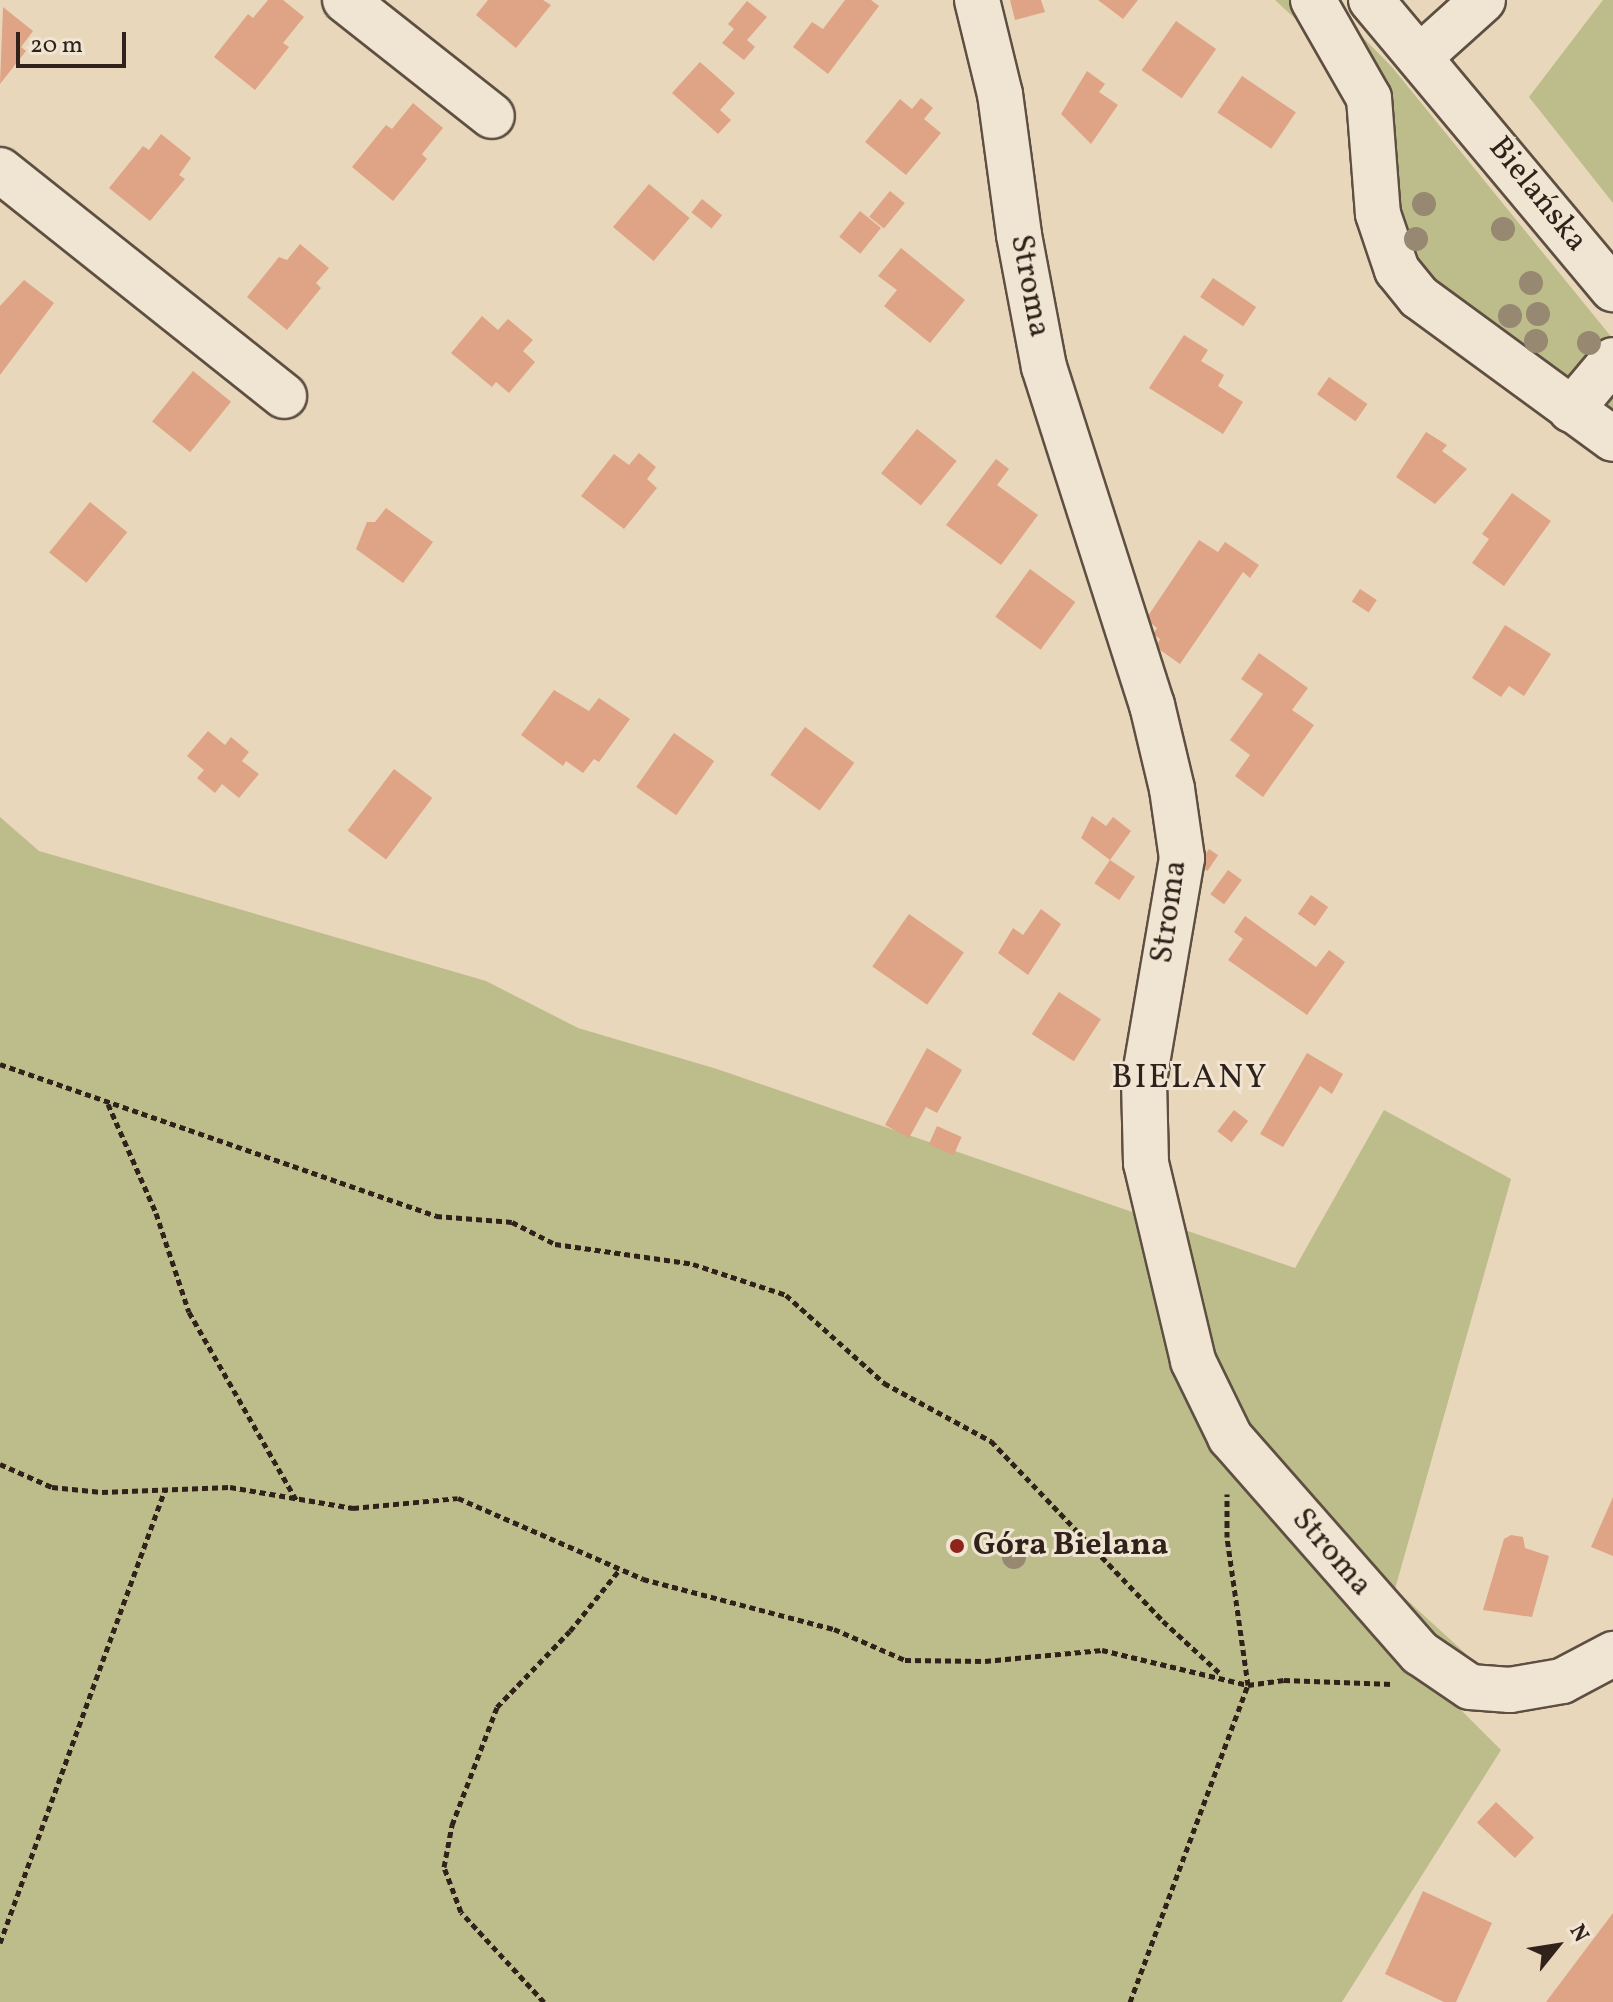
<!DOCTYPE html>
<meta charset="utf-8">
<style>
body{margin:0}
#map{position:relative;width:1613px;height:2002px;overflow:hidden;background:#e8d7ba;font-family:Vollkorn,serif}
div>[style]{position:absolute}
.green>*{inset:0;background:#bdbc8b}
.building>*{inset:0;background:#dfa485;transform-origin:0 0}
.path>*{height:5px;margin-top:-2.5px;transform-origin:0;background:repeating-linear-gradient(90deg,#30221a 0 6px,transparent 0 10px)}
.roads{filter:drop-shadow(2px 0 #5e4f42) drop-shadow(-2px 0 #5e4f42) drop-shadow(0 2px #5e4f42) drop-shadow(0 -2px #5e4f42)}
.minor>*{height:44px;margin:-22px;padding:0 22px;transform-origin:22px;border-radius:22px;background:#f0e5d2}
.trees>*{width:24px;height:24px;margin:-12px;border-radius:50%;background:#968871}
.dots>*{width:22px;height:22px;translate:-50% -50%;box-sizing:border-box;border:4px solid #f0e5d2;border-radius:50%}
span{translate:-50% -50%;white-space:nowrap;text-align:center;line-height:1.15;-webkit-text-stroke:6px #f0e5d2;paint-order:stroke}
.street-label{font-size:32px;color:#30221a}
.poi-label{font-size:32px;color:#30221a;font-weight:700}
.left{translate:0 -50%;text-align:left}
.neighbourhood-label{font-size:34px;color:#30221a;letter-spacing:2px}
.north{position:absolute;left:1517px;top:1906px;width:80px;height:80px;-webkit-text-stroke:6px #f0e5d2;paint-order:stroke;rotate:60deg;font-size:22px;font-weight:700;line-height:32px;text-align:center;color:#30221a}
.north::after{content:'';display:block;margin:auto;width:28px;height:36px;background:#30221a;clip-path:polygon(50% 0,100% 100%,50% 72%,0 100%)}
.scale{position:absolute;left:16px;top:32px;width:110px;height:36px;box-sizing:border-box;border:4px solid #30221a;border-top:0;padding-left:10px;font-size:24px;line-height:28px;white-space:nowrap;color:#30221a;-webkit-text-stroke:6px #f0e5d2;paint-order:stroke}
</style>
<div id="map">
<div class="green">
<div style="clip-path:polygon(1275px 0,1326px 0,1392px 67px,1613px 339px,1613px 461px,1410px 303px,1358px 98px,1316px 38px)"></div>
<div style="clip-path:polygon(1603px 0,1613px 0,1613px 203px,1529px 97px)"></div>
<div style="clip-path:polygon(0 817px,39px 851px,486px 981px,578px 1028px,717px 1069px,1295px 1268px,1384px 1110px,1511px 1179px,1395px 1589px,1466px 1654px,1452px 1701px,1501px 1750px,1342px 2002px,0 2002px)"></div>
</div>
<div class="building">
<div style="clip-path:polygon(268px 0,283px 0,304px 17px,283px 43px,289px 47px,255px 90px,214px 57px,248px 14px,253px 18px)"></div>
<div style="clip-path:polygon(488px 0,543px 0,551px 5px,516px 48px,476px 15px)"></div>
<div style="clip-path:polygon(845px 0,871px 0,879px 6px,828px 74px,793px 47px,812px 22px,823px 29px)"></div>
<div style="clip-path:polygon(1010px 0,1041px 0,1045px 12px,1015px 20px)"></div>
<div style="clip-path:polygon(1098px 0,1138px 0,1123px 19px)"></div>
<div style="clip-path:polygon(747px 1px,767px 17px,747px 40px,755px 47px,744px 60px,722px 43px,734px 29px,728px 24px)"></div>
<div style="clip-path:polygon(3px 7px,33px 31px,21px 47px,26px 51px,0 84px)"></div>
<div style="left:1176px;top:21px;width:49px;height:60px;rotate:35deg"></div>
<div style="clip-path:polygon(700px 62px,735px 93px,720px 110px,731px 120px,718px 134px,672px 93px)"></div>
<div style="clip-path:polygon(1087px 71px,1105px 84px,1099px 92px,1118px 105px,1091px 144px,1061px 114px)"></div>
<div style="left:1242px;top:76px;width:65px;height:44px;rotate:34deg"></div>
<div style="clip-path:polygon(921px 98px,933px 108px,924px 119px,941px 133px,906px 175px,865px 142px,900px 99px,912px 109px)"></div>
<div style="clip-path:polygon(413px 103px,443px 128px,422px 154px,427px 159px,393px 201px,352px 167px,386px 125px,392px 129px)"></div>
<div style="clip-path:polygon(161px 134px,191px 158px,179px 175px,185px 179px,150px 221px,109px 188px,143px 146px,149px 150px)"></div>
<div style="left:649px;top:184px;width:53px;height:56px;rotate:40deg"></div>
<div style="left:890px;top:191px;width:19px;height:33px;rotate:39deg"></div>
<div style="left:702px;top:199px;width:26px;height:17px;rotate:39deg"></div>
<div style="left:860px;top:211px;width:27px;height:33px;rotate:39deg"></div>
<div style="clip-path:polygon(300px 244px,329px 268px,316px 283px,321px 288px,287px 330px,247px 297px,279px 257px,287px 260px)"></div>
<div style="clip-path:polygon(901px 248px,965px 300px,930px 343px,884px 306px,897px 290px,878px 276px)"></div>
<div style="left:1213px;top:278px;width:52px;height:23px;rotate:34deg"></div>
<div style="clip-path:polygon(24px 280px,54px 303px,0 375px,0 306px)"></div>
<div style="clip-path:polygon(482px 316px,498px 330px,508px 319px,533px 340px,523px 351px,535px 362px,509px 393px,496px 382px,492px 387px,451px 353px)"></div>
<div style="clip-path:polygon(1184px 335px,1208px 350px,1201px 361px,1224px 375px,1218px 386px,1243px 402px,1223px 434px,1149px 388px)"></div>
<div style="left:193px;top:371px;width:49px;height:65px;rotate:39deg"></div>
<div style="left:1329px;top:377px;width:47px;height:21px;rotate:35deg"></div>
<div style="left:917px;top:429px;width:51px;height:57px;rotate:39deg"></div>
<div style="clip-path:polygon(1426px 432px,1447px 445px,1442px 451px,1467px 469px,1435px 504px,1396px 477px)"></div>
<div style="clip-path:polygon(639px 453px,656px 467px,647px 479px,657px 488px,624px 529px,581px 496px,614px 454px,629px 465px)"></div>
<div style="clip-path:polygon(996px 459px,1009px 469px,997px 485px,1038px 515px,1001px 565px,946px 525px)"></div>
<div style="clip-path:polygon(1512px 493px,1551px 521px,1504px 586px,1472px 563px,1489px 539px,1482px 534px)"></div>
<div style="left:90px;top:502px;width:48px;height:65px;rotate:39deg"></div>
<div style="clip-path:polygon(386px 508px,433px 542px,403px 583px,356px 549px,367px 522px,375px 522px)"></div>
<div style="clip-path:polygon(1199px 540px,1218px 552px,1225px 542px,1259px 565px,1250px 578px,1243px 572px,1180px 664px,1156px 647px,1160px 639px,1153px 634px,1157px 628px,1146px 619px)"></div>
<div style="left:1030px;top:569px;width:56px;height:59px;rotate:36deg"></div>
<div style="left:1360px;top:589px;width:20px;height:15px;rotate:33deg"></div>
<div style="clip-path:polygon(1505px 625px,1551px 654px,1524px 696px,1509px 686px,1501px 697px,1472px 678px)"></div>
<div style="clip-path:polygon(1259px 653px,1308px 688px,1292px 710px,1314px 725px,1263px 797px,1235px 776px,1250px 755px,1230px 740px,1263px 694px,1241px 679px)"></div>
<div style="clip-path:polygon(554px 690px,589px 711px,599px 698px,630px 719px,599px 762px,594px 759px,583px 773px,566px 761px,563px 766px,521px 735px)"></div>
<div style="left:805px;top:727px;width:61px;height:59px;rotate:36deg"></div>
<div style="clip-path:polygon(208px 731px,225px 745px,231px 737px,249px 752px,242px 761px,259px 774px,239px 798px,222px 784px,215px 793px,197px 778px,204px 770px,187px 756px)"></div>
<div style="left:674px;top:733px;width:49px;height:66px;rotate:35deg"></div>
<div style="left:394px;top:769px;width:48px;height:77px;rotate:37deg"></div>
<div style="clip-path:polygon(1092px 816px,1106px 826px,1113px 817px,1131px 831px,1110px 860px,1081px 838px)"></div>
<div style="left:1209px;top:849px;width:11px;height:19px;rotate:34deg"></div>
<div style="left:1110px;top:860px;width:30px;height:28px;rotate:34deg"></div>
<div style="left:1228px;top:870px;width:17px;height:30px;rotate:36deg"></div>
<div style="left:1311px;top:895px;width:21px;height:23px;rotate:35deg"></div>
<div style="clip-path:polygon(1041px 909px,1061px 924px,1028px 975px,998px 953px,1013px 928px,1023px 935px)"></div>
<div style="left:909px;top:914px;width:67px;height:64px;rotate:35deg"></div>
<div style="clip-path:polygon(1245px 916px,1316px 967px,1329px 950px,1345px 962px,1307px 1015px,1228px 960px,1243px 939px,1234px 932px)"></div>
<div style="left:1059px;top:992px;width:50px;height:50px;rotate:33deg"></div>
<div style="clip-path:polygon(927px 1048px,962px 1070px,937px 1113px,926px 1107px,909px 1138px,885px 1125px)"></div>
<div style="clip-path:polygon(1307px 1053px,1343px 1074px,1332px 1094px,1320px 1086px,1283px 1147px,1260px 1134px)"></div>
<div style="left:1234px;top:1110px;width:18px;height:27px;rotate:38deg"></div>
<div style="left:937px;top:1126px;width:27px;height:20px;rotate:24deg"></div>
<div style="clip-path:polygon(1613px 1497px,1613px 1556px,1591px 1547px)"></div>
<div style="clip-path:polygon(1511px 1535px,1523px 1537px,1525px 1548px,1549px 1556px,1532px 1617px,1483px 1610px,1504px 1539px)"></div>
<div style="left:1496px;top:1802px;width:52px;height:28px;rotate:43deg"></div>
<div style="clip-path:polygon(1423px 1891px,1492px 1923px,1456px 2002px,1444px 2002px,1385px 1974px)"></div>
<div style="clip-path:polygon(1613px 1913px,1613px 2002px,1546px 2002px)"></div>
</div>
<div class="path">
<div style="left:0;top:1064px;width:462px;rotate:19.2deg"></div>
<div style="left:436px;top:1216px;width:76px;rotate:4.5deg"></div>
<div style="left:512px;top:1222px;width:48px;rotate:27.1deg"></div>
<div style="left:555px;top:1244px;width:139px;rotate:8.2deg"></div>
<div style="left:693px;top:1264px;width:98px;rotate:18.4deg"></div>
<div style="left:786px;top:1295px;width:132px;rotate:41.9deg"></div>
<div style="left:884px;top:1383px;width:122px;rotate:28.5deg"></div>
<div style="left:991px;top:1441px;width:249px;rotate:46.3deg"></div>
<div style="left:1163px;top:1621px;width:80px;rotate:42.5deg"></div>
<div style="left:108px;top:1104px;width:119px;rotate:66.2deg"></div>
<div style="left:156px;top:1213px;width:104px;rotate:71.6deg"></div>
<div style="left:189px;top:1312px;width:218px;rotate:60.3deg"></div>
<div style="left:0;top:1464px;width:57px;rotate:23.9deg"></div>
<div style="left:52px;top:1487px;width:50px;rotate:5.7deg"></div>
<div style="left:102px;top:1492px;width:128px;rotate:-2.2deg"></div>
<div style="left:230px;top:1487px;width:125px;rotate:9.7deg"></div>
<div style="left:353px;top:1508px;width:105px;rotate:-5.4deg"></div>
<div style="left:458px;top:1498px;width:202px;rotate:23.6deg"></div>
<div style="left:643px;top:1579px;width:197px;rotate:14.7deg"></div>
<div style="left:834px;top:1629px;width:77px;rotate:23.6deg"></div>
<div style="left:905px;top:1660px;width:80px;rotate:0.7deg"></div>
<div style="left:985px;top:1661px;width:118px;rotate:-5.4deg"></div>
<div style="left:1102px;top:1650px;width:150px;rotate:13.5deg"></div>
<div style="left:1248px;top:1685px;width:36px;rotate:-8deg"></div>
<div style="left:1284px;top:1680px;width:109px;rotate:2.1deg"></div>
<div style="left:0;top:1943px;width:483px;rotate:-70deg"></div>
<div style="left:544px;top:2002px;width:122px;rotate:-132.7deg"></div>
<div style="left:461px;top:1912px;width:48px;rotate:-110.7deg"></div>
<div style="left:444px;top:1867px;width:43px;rotate:-79.2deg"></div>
<div style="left:452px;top:1825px;width:126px;rotate:-69.1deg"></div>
<div style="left:497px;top:1707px;width:105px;rotate:-46.2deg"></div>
<div style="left:570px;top:1631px;width:80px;rotate:-51.1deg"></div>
<div style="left:1130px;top:2002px;width:338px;rotate:-69.6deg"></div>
<div style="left:1248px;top:1685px;width:149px;rotate:-98.1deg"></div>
<div style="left:1227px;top:1537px;width:43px;rotate:-90deg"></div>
</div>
<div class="roads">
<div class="minor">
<div style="left:345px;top:0;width:187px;rotate:38.3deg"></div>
<div style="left:977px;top:0;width:97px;rotate:76.3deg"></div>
<div style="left:1000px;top:94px;width:142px;rotate:82.3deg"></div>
<div style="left:1019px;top:235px;width:134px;rotate:79.3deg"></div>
<div style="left:1044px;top:367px;width:355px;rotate:72.3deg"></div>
<div style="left:1152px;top:705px;width:86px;rotate:76.6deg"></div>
<div style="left:1172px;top:789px;width:70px;rotate:81.8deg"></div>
<div style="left:1182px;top:858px;width:226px;rotate:99.7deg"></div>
<div style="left:1144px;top:1081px;width:82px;rotate:88.6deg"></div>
<div style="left:1146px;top:1163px;width:204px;rotate:76.6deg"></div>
<div style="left:1193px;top:1361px;width:85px;rotate:64deg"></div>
<div style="left:1230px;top:1437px;width:288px;rotate:48.7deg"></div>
<div style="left:1420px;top:1653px;width:60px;rotate:34.2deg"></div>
<div style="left:1470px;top:1687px;width:40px;rotate:4.3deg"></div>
<div style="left:1510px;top:1690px;width:53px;rotate:-9.8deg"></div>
<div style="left:1562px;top:1681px;width:58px;rotate:-27.9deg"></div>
<div style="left:1313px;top:0;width:113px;rotate:60.3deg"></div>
<div style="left:1369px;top:98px;width:116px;rotate:85.6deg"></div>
<div style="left:1378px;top:214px;width:59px;rotate:71.3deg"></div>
<div style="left:1397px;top:270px;width:35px;rotate:51deg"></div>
<div style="left:1419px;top:297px;width:240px;rotate:36.2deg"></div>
<div style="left:1371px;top:0;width:377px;rotate:50.1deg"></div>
<div style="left:1422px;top:55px;width:82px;rotate:-42deg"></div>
<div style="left:0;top:170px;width:363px;rotate:38.5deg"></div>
<div style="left:1571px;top:410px;width:65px;rotate:-50deg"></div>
</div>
</div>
<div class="trees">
<div style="left:1424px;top:204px"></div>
<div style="left:1503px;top:229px"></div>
<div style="left:1416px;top:239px"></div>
<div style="left:1531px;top:283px"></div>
<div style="left:1538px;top:314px"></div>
<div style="left:1510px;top:316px"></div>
<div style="left:1536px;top:341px"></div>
<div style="left:1589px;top:343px"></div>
<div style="left:1014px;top:1557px"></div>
</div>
<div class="dots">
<div style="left:957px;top:1546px;background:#8f2418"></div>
</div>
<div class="street-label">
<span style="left:1537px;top:195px;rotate:51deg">Bielańska</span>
<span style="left:1029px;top:286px;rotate:79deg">Stroma</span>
<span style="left:1170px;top:912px;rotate:-82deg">Stroma</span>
<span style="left:1331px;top:1553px;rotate:49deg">Stroma</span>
</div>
<div class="poi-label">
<span class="left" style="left:973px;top:1546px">Góra Bielana</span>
</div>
<div class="neighbourhood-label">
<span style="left:1190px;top:1079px">BIELANY</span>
</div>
<div class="north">N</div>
<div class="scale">20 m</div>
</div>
